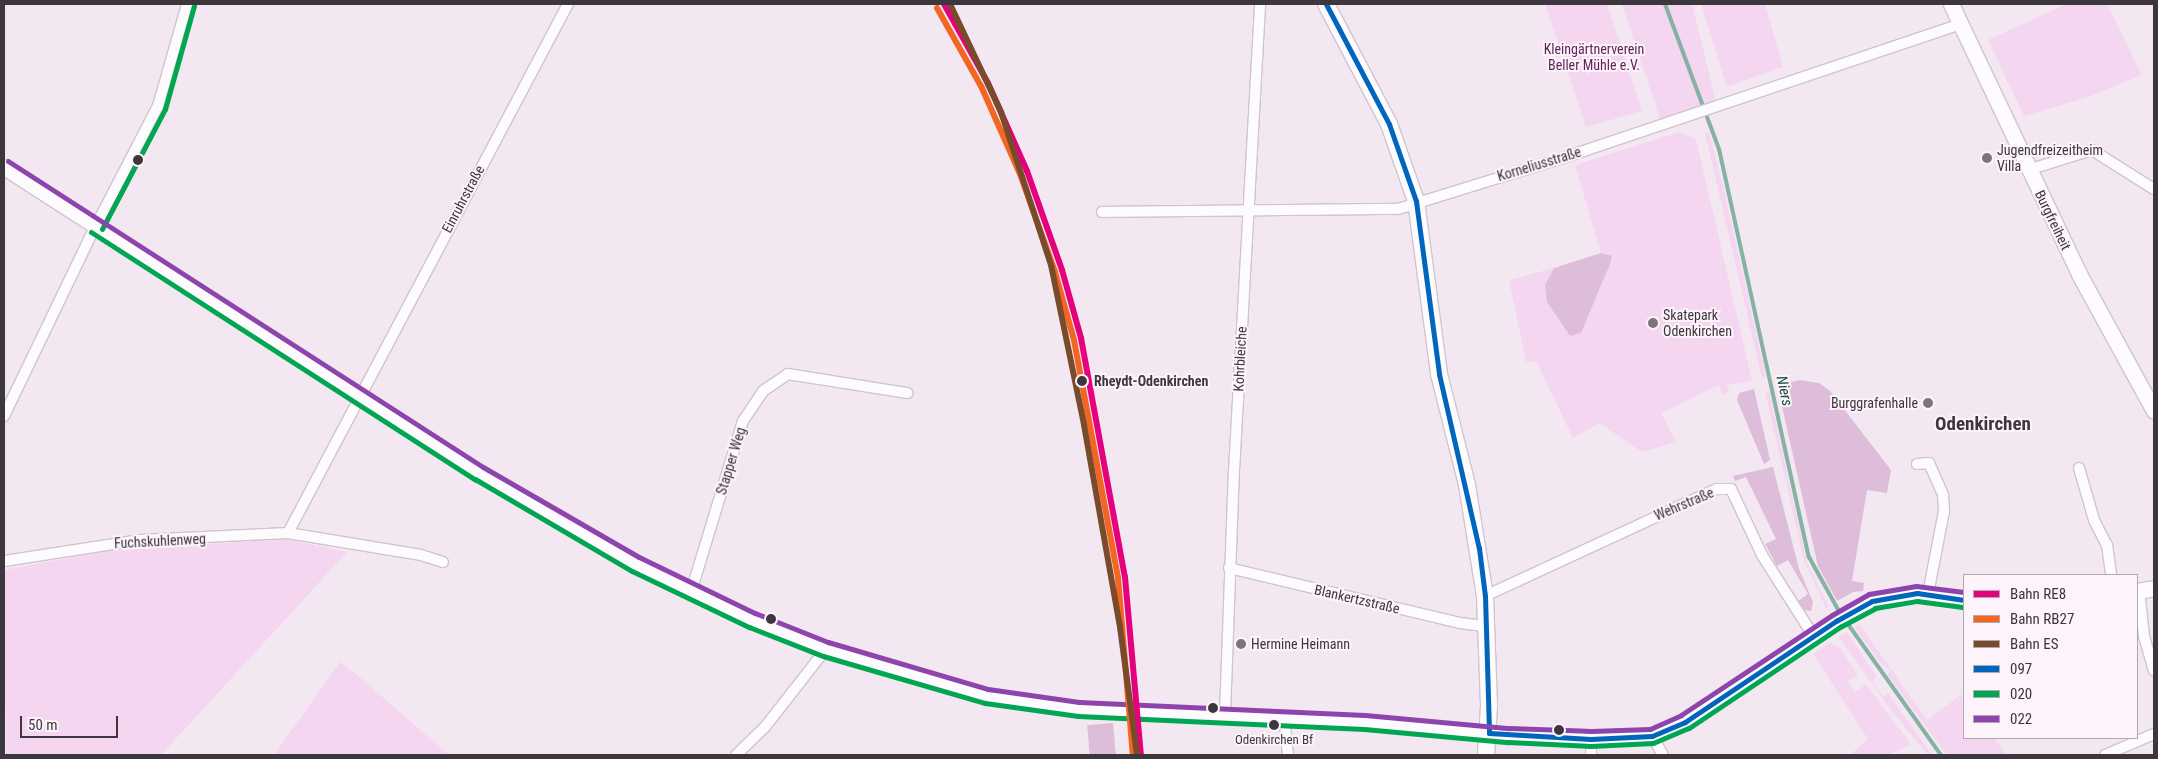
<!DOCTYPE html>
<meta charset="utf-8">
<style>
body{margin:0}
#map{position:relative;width:2158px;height:759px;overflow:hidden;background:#f3e7f2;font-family:"Roboto Condensed",sans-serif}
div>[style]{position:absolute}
.green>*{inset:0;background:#f4d6f0}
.forest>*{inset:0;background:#ddbdd9;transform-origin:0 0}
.stream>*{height:4px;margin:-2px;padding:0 2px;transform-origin:2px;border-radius:2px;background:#86b2a3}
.roads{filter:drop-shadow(1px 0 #cfc5cd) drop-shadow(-1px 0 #cfc5cd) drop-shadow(0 1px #cfc5cd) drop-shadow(0 -1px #cfc5cd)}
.street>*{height:10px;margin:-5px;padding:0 5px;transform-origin:5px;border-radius:5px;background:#fdfbfd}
.secondary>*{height:15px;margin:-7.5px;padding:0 7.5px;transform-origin:7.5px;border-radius:7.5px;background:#fdfbfd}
.primary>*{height:16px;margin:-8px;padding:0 8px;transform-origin:8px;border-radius:8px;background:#fdfbfd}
.bus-1>*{height:5px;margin:-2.5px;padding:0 2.5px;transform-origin:2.5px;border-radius:2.5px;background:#0065bd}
.bus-2>*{height:5px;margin:-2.5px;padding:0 2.5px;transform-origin:2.5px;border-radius:2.5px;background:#00a651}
.bus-3>*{height:5px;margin:-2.5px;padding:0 2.5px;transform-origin:2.5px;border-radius:2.5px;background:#8e44ad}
.rail-1>*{height:6px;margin:-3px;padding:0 3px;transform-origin:3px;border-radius:3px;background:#e5007d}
.rail-2>*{height:6px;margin:-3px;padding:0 3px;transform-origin:3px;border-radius:3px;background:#f26522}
.rail-3>*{height:6px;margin:-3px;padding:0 3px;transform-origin:3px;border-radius:3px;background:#7a4b2a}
.dots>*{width:14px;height:14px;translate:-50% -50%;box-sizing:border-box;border:2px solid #fdf4fb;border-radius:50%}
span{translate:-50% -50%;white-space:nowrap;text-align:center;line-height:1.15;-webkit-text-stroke:4px #fdf4fb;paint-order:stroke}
.bus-label{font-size:13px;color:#3e363d}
.park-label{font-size:14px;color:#5e245a}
.poi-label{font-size:14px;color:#3e363d}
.left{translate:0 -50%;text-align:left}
.right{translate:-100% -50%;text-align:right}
.street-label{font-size:14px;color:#3e363d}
.stop-label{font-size:14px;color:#3e363d;font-weight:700}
.water-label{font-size:15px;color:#174e3b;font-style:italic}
.district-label{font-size:19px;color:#3e363d;font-weight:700}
.frame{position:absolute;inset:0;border:5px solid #3e363d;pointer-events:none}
.legend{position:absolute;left:1963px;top:574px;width:175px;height:165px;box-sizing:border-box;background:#fdf4fb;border:1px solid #b1a8af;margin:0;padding:6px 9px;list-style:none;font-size:15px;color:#3e363d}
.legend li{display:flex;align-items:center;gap:10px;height:25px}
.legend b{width:25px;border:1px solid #b1a8af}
.scale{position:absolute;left:20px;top:716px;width:98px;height:22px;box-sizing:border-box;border:2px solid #3e363d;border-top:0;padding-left:6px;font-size:15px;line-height:18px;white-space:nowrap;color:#3e363d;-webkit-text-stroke:4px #fdf4fb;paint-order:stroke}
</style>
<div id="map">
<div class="green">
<div style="clip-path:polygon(1545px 4px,1607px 4px,1642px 111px,1586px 127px)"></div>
<div style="clip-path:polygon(1622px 4px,1692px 4px,1716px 102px,1660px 119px)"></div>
<div style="clip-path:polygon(1701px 4px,1765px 4px,1783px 67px,1727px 87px)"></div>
<div style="clip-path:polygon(2067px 4px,2107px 4px,2142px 75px,2088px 97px,2024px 116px,1988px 40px)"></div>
<div style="clip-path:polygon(1680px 132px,1696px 139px,1752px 381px,1727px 385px,1729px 392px,1723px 395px,1719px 385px,1661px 413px,1676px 442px,1642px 452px,1599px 423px,1573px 438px,1536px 361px,1526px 362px,1509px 280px,1554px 268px,1545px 285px,1547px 302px,1570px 336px,1589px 311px,1612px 257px,1601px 253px,1575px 165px)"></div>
<div style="clip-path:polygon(1705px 133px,1709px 133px,1723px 186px,1766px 377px,1762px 378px)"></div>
<div style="clip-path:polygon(1769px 391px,1807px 563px,1828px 606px,1826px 608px,1804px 560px,1765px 392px)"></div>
<div style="clip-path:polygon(286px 539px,347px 552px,161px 755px,6px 755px,4px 570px,143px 544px,193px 545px)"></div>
<div style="clip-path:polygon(1859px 624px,1927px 720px,1962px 694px,1964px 738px,1994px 738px,2007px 755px,1947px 755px,1887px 674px,1891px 670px,1882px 665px,1854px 627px)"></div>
<div style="clip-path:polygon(1847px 632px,1877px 677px,1872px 681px,1879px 692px,1884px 697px,1888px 693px,1932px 755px,1928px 755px,1890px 709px,1839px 637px)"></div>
<div style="clip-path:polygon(1830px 643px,1839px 647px,1858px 675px,1848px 682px,1855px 692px,1866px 684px,1911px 745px,1887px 755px,1850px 755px,1868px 739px,1813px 654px)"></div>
<div style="clip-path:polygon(340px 662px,356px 674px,449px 755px,274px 755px)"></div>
</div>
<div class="forest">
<div style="clip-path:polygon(1601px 253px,1612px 256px,1610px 264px,1581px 333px,1570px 336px,1547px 302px,1545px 285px,1554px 268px)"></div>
<div style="clip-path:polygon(1800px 380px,1819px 383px,1830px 391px,1891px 470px,1887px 493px,1867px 490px,1852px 581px,1864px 583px,1863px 591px,1853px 592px,1837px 601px,1818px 566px,1778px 389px,1785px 387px,1783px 384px)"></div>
<div style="clip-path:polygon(1754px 389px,1770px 460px,1764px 464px,1737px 400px,1739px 393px)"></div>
<div style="clip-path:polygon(1773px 467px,1799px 569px,1813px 602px,1811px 611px,1804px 610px,1798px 601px,1808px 594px,1788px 560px,1777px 566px,1765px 544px,1776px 539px,1746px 477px,1735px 481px,1733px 476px)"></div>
<div style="left:1113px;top:723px;width:32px;height:26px;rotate:85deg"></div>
</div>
<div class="stream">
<div style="left:1665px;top:4px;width:155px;rotate:69.6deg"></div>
<div style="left:1719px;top:149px;width:418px;rotate:77.6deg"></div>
<div style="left:1809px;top:557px;width:66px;rotate:61.1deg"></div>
<div style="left:1845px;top:620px;width:166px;rotate:54.6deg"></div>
</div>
<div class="roads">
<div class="street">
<div style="left:2028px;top:170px;width:67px;rotate:-17.4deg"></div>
<div style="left:2092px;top:150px;width:73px;rotate:32.2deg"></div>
<div style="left:1102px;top:212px;width:296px;rotate:-0.6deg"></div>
<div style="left:1398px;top:209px;width:179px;rotate:-17.2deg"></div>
<div style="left:1569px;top:156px;width:414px;rotate:-18.6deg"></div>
<div style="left:4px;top:416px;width:196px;rotate:-64.3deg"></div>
<div style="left:89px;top:239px;width:150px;rotate:-62.6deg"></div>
<div style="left:158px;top:106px;width:106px;rotate:-74.1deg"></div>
<div style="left:1917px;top:464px;width:12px;rotate:-5deg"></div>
<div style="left:1929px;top:463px;width:35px;rotate:66deg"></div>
<div style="left:1943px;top:495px;width:16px;rotate:86deg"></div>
<div style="left:1944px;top:511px;width:85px;rotate:100.9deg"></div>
<div style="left:2079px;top:468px;width:54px;rotate:73.9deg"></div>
<div style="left:2094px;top:520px;width:28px;rotate:63deg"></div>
<div style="left:2107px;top:545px;width:30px;rotate:82deg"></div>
<div style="left:288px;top:533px;width:599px;rotate:-62.11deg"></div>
<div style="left:4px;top:561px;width:138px;rotate:-8.8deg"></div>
<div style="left:140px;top:540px;width:148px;rotate:-2.7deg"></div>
<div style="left:288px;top:533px;width:135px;rotate:9.4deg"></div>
<div style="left:421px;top:555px;width:23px;rotate:18deg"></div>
<div style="left:1229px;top:568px;width:237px;rotate:13.4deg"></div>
<div style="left:1460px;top:623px;width:26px;rotate:7deg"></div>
<div style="left:2139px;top:590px;width:46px;rotate:83.8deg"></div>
<div style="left:2144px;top:636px;width:36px;rotate:74deg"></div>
<div style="left:691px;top:592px;width:179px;rotate:-73.1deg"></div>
<div style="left:743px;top:421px;width:36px;rotate:-56deg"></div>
<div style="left:763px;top:391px;width:30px;rotate:-34deg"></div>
<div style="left:788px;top:374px;width:121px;rotate:9.1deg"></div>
<div style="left:1485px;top:596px;width:255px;rotate:-24.8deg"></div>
<div style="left:1717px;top:489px;width:14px"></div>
<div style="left:1731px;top:489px;width:73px;rotate:64.8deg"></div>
<div style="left:1762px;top:555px;width:97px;rotate:57.6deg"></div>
<div style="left:1225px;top:714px;width:243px;rotate:-87.9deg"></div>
<div style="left:1234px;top:471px;width:468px;rotate:-86.8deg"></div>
<div style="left:1284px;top:717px;width:38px;rotate:84deg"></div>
<div style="left:1652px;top:736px;width:22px;rotate:60deg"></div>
<div style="left:1591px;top:739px;width:16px;rotate:90deg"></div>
<div style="left:736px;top:755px;width:40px;rotate:-44deg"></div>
<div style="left:765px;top:727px;width:99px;rotate:-52deg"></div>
<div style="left:2105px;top:755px;width:53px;rotate:-23.2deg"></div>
</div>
<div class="secondary">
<div style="left:1951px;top:4px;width:299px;rotate:64.6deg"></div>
<div style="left:2079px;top:274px;width:156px;rotate:61.3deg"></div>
<div style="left:4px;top:167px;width:565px;rotate:32.79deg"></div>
<div style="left:479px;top:473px;width:181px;rotate:30.3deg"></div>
<div style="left:635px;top:564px;width:130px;rotate:25.6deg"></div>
<div style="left:752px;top:620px;width:79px;rotate:21.4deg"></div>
<div style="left:826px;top:649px;width:167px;rotate:16.4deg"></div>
<div style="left:986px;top:696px;width:93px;rotate:8deg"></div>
<div style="left:1078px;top:709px;width:287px;rotate:2.6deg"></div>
<div style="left:1365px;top:722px;width:144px;rotate:5.2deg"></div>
<div style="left:1508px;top:735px;width:83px;rotate:2.8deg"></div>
<div style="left:1591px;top:739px;width:61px;rotate:-2.8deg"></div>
<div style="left:1652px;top:736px;width:36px;rotate:-23deg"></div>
<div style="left:1685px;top:722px;width:182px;rotate:-33.8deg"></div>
<div style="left:1836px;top:621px;width:41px;rotate:-29.1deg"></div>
<div style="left:1872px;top:601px;width:46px;rotate:-10.1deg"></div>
<div style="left:1917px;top:593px;width:48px;rotate:8.5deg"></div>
<div style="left:2137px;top:591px;width:17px;rotate:-10deg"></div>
</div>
<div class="primary">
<div style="left:1326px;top:4px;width:136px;rotate:62.3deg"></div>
<div style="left:1389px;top:124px;width:82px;rotate:70.7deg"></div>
<div style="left:1416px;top:201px;width:175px;rotate:82.4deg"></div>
<div style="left:1439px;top:374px;width:114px;rotate:75.8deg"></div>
<div style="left:1467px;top:485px;width:112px;rotate:80.8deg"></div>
<div style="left:1485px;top:596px;width:110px;rotate:87.9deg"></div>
<div style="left:1489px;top:706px;width:49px;rotate:93.5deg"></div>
</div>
</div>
<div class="bus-1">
<div style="left:1326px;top:4px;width:136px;rotate:62.3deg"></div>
<div style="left:1389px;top:124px;width:82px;rotate:70.7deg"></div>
<div style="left:1416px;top:201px;width:175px;rotate:82.4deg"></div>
<div style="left:1439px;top:374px;width:179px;rotate:77.1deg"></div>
<div style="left:1479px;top:548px;width:48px;rotate:82.9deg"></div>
<div style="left:1485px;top:596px;width:137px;rotate:88.3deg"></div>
<div style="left:1489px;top:733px;width:102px;rotate:3.4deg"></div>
<div style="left:1591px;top:739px;width:61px;rotate:-2.8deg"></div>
<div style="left:1652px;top:736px;width:36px;rotate:-23deg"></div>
<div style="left:1685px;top:722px;width:182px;rotate:-33.8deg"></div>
<div style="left:1836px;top:621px;width:41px;rotate:-29.1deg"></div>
<div style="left:1872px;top:601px;width:46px;rotate:-10.1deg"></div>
<div style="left:1917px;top:593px;width:48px;rotate:8.5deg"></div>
</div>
<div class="bus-2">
<div style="left:102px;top:229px;width:136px;rotate:-62.3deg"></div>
<div style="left:165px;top:109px;width:107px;rotate:-74.3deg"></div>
<div style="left:91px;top:232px;width:457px;rotate:32.8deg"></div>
<div style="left:475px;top:479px;width:182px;rotate:30.4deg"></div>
<div style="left:632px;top:571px;width:130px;rotate:25.6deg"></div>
<div style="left:749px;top:627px;width:79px;rotate:21.4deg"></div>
<div style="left:823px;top:656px;width:169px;rotate:16.2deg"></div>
<div style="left:985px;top:703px;width:94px;rotate:8deg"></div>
<div style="left:1078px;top:716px;width:286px;rotate:2.6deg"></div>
<div style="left:1364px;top:729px;width:145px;rotate:5.2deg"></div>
<div style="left:1508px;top:742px;width:83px;rotate:2.8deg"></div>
<div style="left:1591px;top:746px;width:62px;rotate:-2.8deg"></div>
<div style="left:1653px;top:743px;width:39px;rotate:-23deg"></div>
<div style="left:1689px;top:728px;width:182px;rotate:-33.8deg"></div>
<div style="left:1840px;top:627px;width:40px;rotate:-28deg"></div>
<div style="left:1875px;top:608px;width:43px;rotate:-9.5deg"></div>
<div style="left:1917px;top:601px;width:46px;rotate:7.4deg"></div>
</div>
<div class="bus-3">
<div style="left:8px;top:161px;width:565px;rotate:32.79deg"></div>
<div style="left:483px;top:467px;width:180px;rotate:30deg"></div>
<div style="left:639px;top:557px;width:129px;rotate:25.8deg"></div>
<div style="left:755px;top:613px;width:79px;rotate:21.7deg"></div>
<div style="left:828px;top:642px;width:167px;rotate:16.4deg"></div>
<div style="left:988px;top:689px;width:92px;rotate:8.1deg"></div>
<div style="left:1079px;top:702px;width:286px;rotate:2.6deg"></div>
<div style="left:1365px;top:715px;width:145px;rotate:5.2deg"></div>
<div style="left:1509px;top:728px;width:82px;rotate:2.1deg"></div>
<div style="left:1591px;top:731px;width:59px;rotate:-1.9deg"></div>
<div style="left:1650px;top:729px;width:34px;rotate:-24deg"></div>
<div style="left:1681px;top:715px;width:181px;rotate:-33.5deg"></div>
<div style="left:1832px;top:615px;width:43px;rotate:-29.6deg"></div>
<div style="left:1869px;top:594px;width:48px;rotate:-9.7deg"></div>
<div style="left:1916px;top:586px;width:48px;rotate:7.1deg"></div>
</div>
<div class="rail-1">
<div style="left:944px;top:4px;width:90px;rotate:60.9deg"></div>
<div style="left:988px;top:83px;width:96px;rotate:66.1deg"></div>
<div style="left:1027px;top:171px;width:105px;rotate:70.5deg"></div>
<div style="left:1062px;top:270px;width:71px;rotate:74.4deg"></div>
<div style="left:1081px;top:338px;width:243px;rotate:79.6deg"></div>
<div style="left:1125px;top:577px;width:179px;rotate:84.9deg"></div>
</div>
<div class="rail-2">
<div style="left:937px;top:8px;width:90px;rotate:60.6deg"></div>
<div style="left:981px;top:86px;width:96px;rotate:66.1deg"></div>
<div style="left:1020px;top:174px;width:104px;rotate:70.3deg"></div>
<div style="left:1055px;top:272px;width:71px;rotate:74.4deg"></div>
<div style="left:1074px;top:340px;width:242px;rotate:79.5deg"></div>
<div style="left:1118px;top:578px;width:178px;rotate:85.2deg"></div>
</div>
<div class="rail-3">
<div style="left:950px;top:4px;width:119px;rotate:64.7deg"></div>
<div style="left:1001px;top:112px;width:161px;rotate:71.9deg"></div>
<div style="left:1051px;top:265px;width:163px;rotate:78.3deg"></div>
<div style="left:1084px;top:425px;width:205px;rotate:79.9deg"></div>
<div style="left:1120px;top:627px;width:128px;rotate:82.4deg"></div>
</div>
<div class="dots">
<div style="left:1987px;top:158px;background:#7d747c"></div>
<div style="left:138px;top:160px;background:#3e363d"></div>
<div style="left:1653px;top:323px;background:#7d747c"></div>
<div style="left:1082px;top:381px;background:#3e363d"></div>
<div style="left:1928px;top:403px;background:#7d747c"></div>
<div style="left:771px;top:619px;background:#3e363d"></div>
<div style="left:1241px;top:644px;background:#7d747c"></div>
<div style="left:1213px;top:708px;background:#3e363d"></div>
<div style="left:1274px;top:725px;background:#3e363d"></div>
<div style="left:1559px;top:730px;background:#3e363d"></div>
</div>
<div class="bus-label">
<span style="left:1274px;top:740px">Odenkirchen Bf</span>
</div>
<div class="park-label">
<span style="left:1594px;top:57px">Kleingärtnerverein<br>Beller Mühle e.V.</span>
</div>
<div class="poi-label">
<span class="left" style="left:1997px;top:158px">Jugendfreizeitheim<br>Villa</span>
<span class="left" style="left:1663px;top:323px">Skatepark<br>Odenkirchen</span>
<span class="right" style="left:1918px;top:403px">Burggrafenhalle</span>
<span class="left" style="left:1251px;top:644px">Hermine Heimann</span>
</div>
<div class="street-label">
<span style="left:1539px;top:164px;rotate:-17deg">Korneliusstraße</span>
<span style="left:463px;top:199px;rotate:-62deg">Einruhrstraße</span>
<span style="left:2053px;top:220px;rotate:64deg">Burgfreiheit</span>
<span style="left:1240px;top:359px;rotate:-87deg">Kohrbleiche</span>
<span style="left:731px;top:461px;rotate:-73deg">Stapper Weg</span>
<span style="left:1684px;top:504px;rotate:-23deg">Wehrstraße</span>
<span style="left:160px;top:541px;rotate:-3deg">Fuchskuhlenweg</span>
<span style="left:1357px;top:599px;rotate:13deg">Blankertzstraße</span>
</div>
<div class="stop-label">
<span class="left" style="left:1094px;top:381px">Rheydt-Odenkirchen</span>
</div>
<div class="water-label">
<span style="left:1784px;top:391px;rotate:78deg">Niers</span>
</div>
<div class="district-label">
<span style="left:1983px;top:424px">Odenkirchen</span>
</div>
<div class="frame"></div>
<ul class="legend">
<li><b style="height:6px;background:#e5007d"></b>Bahn RE8</li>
<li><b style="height:6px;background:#f26522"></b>Bahn RB27</li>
<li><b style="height:6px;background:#7a4b2a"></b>Bahn ES</li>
<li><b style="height:6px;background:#0065bd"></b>097</li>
<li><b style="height:6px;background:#00a651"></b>020</li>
<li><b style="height:6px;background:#8e44ad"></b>022</li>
</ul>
<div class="scale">50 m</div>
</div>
